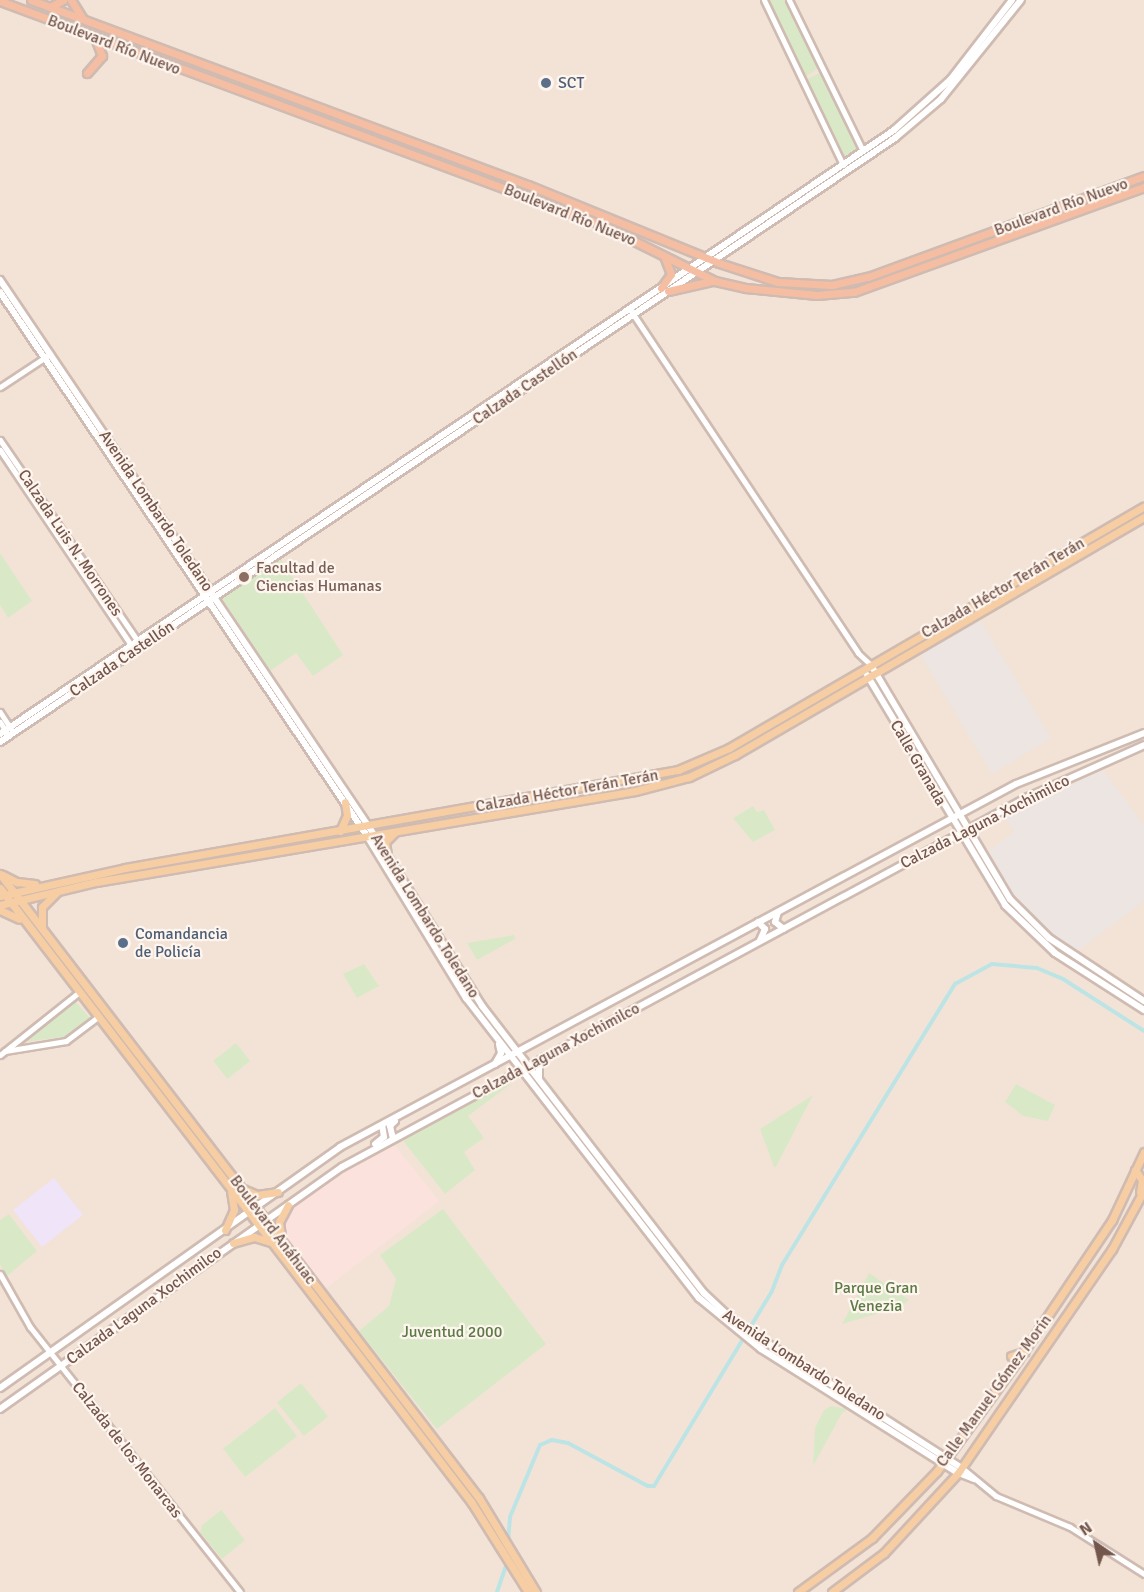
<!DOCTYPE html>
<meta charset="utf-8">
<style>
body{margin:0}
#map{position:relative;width:1144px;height:1592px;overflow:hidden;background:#fcf2e8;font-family:Signika,sans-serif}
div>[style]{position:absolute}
.residential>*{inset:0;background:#f3e3d7;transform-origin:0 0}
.commercial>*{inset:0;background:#fbe2dc}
.industrial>*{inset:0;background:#ece5e1;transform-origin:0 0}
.education>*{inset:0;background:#efe4f8;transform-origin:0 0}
.green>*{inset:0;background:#d9e9c7;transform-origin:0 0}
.canal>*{height:4px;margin:-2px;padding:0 2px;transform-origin:2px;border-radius:2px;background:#bde4e5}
.roads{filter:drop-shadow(2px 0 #cfbbb1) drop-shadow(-2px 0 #cfbbb1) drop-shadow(0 2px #cfbbb1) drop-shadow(0 -2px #cfbbb1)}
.tertiary>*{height:5px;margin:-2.5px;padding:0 2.5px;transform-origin:2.5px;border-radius:2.5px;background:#fff}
.secondary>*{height:6px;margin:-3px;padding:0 3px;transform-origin:3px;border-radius:3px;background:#fff}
.primary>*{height:7px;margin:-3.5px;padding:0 3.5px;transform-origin:3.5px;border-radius:3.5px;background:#f7cea4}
.trunk>*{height:7px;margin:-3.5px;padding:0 3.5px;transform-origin:3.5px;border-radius:3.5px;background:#f5bea3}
.dots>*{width:16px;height:16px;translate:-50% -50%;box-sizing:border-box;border:3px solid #fef6ee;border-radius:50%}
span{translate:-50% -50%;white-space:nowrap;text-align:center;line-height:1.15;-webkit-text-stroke:4.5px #fef6ee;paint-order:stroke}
.street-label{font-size:16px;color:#75564d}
.service-label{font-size:16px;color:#4e5e75}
.left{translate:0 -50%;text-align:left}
.education-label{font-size:16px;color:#785e54}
.park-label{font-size:16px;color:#5b7a45}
.north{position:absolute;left:1066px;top:1514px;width:60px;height:60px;-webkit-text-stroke:4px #fef6ee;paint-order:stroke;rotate:326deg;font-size:16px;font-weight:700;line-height:24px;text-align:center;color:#75564d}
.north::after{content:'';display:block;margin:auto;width:21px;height:27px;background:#75564d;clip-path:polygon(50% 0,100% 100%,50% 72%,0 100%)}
</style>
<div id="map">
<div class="residential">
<div style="left:0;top:0;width:1144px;height:1592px"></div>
</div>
<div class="commercial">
<div style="clip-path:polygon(391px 1145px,397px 1148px,439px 1201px,325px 1289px,284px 1238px,281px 1222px,289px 1209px,344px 1170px)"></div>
</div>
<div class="industrial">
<div style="left:980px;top:620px;width:138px;height:69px;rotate:59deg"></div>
<div style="clip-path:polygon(1103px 770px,1144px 825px,1144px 901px,1075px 953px,1018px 903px,984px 855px,1014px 832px,1004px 816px)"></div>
</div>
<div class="education">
<div style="left:54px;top:1178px;width:47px;height:52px;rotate:52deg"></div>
</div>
<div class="green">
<div style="clip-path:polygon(766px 0,785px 0,818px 68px,803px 79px)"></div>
<div style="left:821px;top:72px;width:87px;height:17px;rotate:63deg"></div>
<div style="clip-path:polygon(0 553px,32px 601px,8px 618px,0 605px)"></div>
<div style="clip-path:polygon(280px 558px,343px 655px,313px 676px,296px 653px,270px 671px,222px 598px)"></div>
<div style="clip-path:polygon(753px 806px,757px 812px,764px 810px,775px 830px,753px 842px,733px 818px)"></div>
<div style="clip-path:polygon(514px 935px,515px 939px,477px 960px,467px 943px)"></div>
<div style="clip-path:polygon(364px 964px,379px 986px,357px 998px,343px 974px)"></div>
<div style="clip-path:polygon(74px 1000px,90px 1018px,64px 1037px,24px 1042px)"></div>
<div style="left:236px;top:1043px;width:23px;height:29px;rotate:52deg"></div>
<div style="clip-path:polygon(511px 1084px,468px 1116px,484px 1138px,464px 1152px,475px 1170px,445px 1194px,404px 1142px,405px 1136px,502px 1085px)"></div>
<div style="clip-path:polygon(1016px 1084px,1055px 1105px,1048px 1121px,1023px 1116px,1005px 1102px)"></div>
<div style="clip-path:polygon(813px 1095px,776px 1167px,774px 1167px,760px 1129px)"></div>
<div style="clip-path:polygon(443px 1209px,546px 1344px,437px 1429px,359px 1331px,389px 1306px,396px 1279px,380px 1255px)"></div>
<div style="clip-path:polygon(9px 1214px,37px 1251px,6px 1277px,0 1264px,0 1220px)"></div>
<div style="clip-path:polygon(869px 1273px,909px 1300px,901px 1307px,842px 1324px)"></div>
<div style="left:301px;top:1383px;width:43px;height:31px;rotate:51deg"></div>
<div style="clip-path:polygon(831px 1406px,848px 1409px,842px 1413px,813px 1466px,815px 1428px,824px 1410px)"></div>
<div style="left:275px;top:1408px;width:36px;height:66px;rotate:52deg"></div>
<div style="clip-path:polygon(221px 1510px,245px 1540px,222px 1559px,200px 1532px,202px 1525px)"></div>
</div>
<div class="canal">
<div style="left:497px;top:1592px;width:28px;rotate:-71deg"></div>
<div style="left:506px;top:1566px;width:49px;rotate:-85.3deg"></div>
<div style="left:510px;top:1517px;width:78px;rotate:-67.4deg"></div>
<div style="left:540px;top:1445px;width:13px;rotate:-23deg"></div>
<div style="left:552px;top:1440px;width:16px;rotate:11deg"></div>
<div style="left:568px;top:1443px;width:91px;rotate:28.3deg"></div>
<div style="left:648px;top:1486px;width:6px"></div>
<div style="left:654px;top:1486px;width:228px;rotate:-58.8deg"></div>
<div style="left:772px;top:1291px;width:28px;rotate:-69deg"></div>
<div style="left:782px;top:1265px;width:330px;rotate:-58.4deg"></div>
<div style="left:955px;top:984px;width:42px;rotate:-28.4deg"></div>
<div style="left:992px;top:964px;width:45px;rotate:5.1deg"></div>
<div style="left:1037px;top:968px;width:28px;rotate:23deg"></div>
<div style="left:1063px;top:979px;width:96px;rotate:32.7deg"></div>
</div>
<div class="roads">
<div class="tertiary">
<div style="left:764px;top:0;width:183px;rotate:64.4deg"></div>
<div style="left:789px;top:0;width:168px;rotate:63.9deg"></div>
<div style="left:631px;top:311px;width:410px;rotate:56.4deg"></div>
<div style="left:858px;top:653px;width:18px;rotate:43deg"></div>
<div style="left:0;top:387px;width:60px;rotate:-33.4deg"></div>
<div style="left:0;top:440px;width:250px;rotate:55.6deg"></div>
<div style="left:0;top:450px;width:239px;rotate:56.1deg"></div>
<div style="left:0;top:712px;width:20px;rotate:57deg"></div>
<div style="left:0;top:722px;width:13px;rotate:58deg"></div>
<div style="left:5px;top:1051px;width:62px;rotate:-9.3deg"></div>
<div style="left:66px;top:1041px;width:39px;rotate:-37deg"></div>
<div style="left:0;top:1055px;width:100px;rotate:-38.5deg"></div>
<div style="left:0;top:1274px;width:61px;rotate:60.5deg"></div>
<div style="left:30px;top:1327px;width:338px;rotate:51.6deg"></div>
<div style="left:962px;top:1468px;width:44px;rotate:39.5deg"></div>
<div style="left:996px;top:1496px;width:80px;rotate:22.7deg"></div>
<div style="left:1070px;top:1527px;width:88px;rotate:32.4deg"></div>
<div style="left:958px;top:1473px;width:17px;rotate:21deg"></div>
</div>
<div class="secondary">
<div style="left:0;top:280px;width:660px;rotate:56deg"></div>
<div style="left:369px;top:827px;width:212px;rotate:57.7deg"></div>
<div style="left:482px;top:1006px;width:363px;rotate:52.3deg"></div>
<div style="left:704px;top:1293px;width:44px;rotate:43.2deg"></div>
<div style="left:736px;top:1323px;width:269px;rotate:32.7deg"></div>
<div style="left:0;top:292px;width:656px;rotate:56deg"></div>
<div style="left:367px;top:836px;width:190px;rotate:58.6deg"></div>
<div style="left:466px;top:998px;width:380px;rotate:52.2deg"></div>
<div style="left:699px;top:1298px;width:80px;rotate:39.4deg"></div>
<div style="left:761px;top:1349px;width:233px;rotate:32.2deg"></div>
<div style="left:871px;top:665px;width:272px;rotate:59.3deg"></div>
<div style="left:1010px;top:899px;width:55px;rotate:45deg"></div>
<div style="left:1049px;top:938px;width:114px;rotate:33.6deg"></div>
<div style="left:867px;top:675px;width:268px;rotate:59deg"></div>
<div style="left:1005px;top:905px;width:69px;rotate:43.8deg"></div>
<div style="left:1055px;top:953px;width:106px;rotate:32.6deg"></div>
<div style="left:0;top:734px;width:1079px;rotate:-34.04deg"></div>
<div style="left:894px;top:130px;width:75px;rotate:-41.8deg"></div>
<div style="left:950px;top:80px;width:101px;rotate:-52.2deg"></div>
<div style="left:0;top:742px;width:1080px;rotate:-34.01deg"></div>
<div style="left:895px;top:138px;width:60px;rotate:-40.3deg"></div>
<div style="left:941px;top:99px;width:127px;rotate:-51.1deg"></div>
<div style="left:778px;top:912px;width:10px;rotate:107deg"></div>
<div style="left:775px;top:922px;width:11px;rotate:38deg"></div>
<div style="left:758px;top:922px;width:10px;rotate:45deg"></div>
<div style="left:765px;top:929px;width:12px;rotate:114deg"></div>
<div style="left:495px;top:1064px;width:13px;rotate:-61deg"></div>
<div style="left:501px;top:1053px;width:9px;rotate:-103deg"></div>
<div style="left:539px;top:1078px;width:13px;rotate:-90deg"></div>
<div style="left:539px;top:1065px;width:9px;rotate:-54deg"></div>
<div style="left:393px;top:1139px;width:13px;rotate:-103deg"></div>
<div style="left:390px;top:1126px;width:7px;rotate:-45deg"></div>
<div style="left:375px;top:1144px;width:11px;rotate:-38deg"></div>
<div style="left:384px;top:1137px;width:12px;rotate:-99deg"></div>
<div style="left:0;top:1388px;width:417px;rotate:-35.3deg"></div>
<div style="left:340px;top:1147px;width:767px;rotate:-28.24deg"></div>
<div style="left:1016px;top:784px;width:138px;rotate:-21.7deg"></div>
<div style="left:0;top:1409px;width:419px;rotate:-35.3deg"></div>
<div style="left:342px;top:1167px;width:779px;rotate:-28.34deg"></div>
<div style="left:1028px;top:797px;width:127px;rotate:-24.1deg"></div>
</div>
<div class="primary">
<div style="left:340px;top:831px;width:17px;rotate:-66deg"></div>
<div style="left:347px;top:815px;width:13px;rotate:-99deg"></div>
<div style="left:387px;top:855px;width:13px;rotate:-99deg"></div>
<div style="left:385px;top:842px;width:14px;rotate:-45deg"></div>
<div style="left:0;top:874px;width:787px;rotate:52.49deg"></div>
<div style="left:479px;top:1498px;width:110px;rotate:58.8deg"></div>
<div style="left:3px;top:875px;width:16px;rotate:27deg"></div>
<div style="left:17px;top:882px;width:18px;rotate:6deg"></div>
<div style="left:0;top:888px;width:775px;rotate:52.49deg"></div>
<div style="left:472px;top:1503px;width:105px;rotate:57.8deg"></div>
<div style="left:0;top:896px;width:128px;rotate:-12.6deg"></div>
<div style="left:125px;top:868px;width:562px;rotate:-10.05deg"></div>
<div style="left:678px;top:770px;width:56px;rotate:-23.3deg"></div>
<div style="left:729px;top:748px;width:480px;rotate:-30.2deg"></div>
<div style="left:0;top:905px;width:99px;rotate:-13.5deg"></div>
<div style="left:96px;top:882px;width:547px;rotate:-9.58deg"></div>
<div style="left:635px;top:791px;width:56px;rotate:-14.5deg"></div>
<div style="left:689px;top:777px;width:51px;rotate:-25.6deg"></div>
<div style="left:735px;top:755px;width:473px;rotate:-30.2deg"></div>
<div style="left:0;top:910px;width:21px;rotate:25deg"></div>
<div style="left:42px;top:928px;width:21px;rotate:-90deg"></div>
<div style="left:42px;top:907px;width:20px;rotate:-45deg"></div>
<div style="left:1135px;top:1170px;width:12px;rotate:55deg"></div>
<div style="left:1142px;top:1180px;width:12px;rotate:99deg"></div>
<div style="left:243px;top:1189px;width:15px;rotate:23deg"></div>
<div style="left:257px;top:1195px;width:21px;rotate:-8deg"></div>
<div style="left:225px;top:1230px;width:22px;rotate:-66deg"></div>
<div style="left:234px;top:1210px;width:18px;rotate:-99deg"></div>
<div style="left:281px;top:1236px;width:14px;rotate:-98deg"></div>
<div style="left:279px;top:1222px;width:19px;rotate:-62deg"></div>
<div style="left:233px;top:1243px;width:22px;rotate:-16deg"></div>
<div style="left:254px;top:1237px;width:17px;rotate:17deg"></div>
<div style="left:1011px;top:1356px;width:14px;rotate:-17deg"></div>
<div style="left:798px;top:1592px;width:92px;rotate:-36.1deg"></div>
<div style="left:872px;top:1538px;width:93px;rotate:-45.9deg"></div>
<div style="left:937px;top:1471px;width:137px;rotate:-53.9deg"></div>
<div style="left:1018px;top:1360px;width:169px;rotate:-56.1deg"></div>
<div style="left:1112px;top:1220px;width:75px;rotate:-64.8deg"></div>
<div style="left:832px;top:1592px;width:65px;rotate:-36.9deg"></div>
<div style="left:884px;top:1553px;width:109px;rotate:-47.2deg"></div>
<div style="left:958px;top:1473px;width:272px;rotate:-55.5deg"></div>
<div style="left:1112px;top:1249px;width:67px;rotate:-61.5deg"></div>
</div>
<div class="trunk">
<div style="left:31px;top:0;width:530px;rotate:20.42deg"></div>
<div style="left:528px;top:185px;width:206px;rotate:22.2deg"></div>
<div style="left:719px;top:263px;width:62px;rotate:17.9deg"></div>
<div style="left:778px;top:282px;width:54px;rotate:3.2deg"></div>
<div style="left:832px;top:285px;width:37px;rotate:-13deg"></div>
<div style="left:868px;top:277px;width:294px;rotate:-20.1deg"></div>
<div style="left:71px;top:0;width:22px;rotate:58deg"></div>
<div style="left:0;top:1px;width:640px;rotate:20.39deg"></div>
<div style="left:600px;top:224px;width:128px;rotate:26.4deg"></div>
<div style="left:715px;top:281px;width:32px;rotate:13deg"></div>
<div style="left:746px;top:288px;width:71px;rotate:5.6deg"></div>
<div style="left:817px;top:295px;width:37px;rotate:-5deg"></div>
<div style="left:854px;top:292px;width:308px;rotate:-19.9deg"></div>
<div style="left:50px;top:7px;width:15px;rotate:-28deg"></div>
<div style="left:87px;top:73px;width:23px;rotate:-49deg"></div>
<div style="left:102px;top:56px;width:19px;rotate:-111deg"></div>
<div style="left:661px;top:288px;width:17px;rotate:-54deg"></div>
<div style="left:671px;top:274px;width:19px;rotate:-111deg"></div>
<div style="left:668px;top:291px;width:45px;rotate:-12.8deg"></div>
</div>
</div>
<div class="dots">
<div style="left:546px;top:83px;background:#5c6f8a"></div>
<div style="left:244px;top:577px;background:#8d6e63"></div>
<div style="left:123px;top:943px;background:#5c6f8a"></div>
</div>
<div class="street-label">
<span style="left:114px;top:45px;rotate:21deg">Boulevard Río Nuevo</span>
<span style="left:1061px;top:207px;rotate:-20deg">Boulevard Río Nuevo</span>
<span style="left:570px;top:215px;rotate:22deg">Boulevard Río Nuevo</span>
<span style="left:525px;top:387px;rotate:-34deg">Calzada Castellón</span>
<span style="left:156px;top:511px;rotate:56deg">Avenida Lombardo Toledano</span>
<span style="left:70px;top:543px;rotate:56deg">Calzada Luis N. Morrones</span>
<span style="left:1003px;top:588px;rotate:-30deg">Calzada Héctor Terán Terán</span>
<span style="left:122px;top:659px;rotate:-34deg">Calzada Castellón</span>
<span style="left:918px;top:763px;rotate:60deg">Calle Granada</span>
<span style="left:567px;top:791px;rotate:-10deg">Calzada Héctor Terán Terán</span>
<span style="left:985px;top:822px;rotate:-27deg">Calzada Laguna Xochimilco</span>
<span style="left:425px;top:916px;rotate:58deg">Avenida Lombardo Toledano</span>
<span style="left:556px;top:1051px;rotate:-28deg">Calzada Laguna Xochimilco</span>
<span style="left:273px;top:1230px;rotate:53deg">Boulevard Anáhuac</span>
<span style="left:144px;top:1306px;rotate:-36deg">Calzada Laguna Xochimilco</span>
<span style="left:804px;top:1365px;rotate:33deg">Avenida Lombardo Toledano</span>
<span style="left:994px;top:1391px;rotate:-54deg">Calle Manuel Gómez Morín</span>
<span style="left:127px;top:1450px;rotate:52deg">Calzada de los Monarcas</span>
</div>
<div class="service-label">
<span class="left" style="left:558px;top:83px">SCT</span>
<span class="left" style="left:135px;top:943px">Comandancia<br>de Policía</span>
</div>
<div class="education-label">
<span class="left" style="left:256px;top:577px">Facultad de<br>Ciencias Humanas</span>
</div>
<div class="park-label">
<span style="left:876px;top:1297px">Parque Gran<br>Venezia</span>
<span style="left:452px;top:1332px">Juventud 2000</span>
</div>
<div class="north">N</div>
</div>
